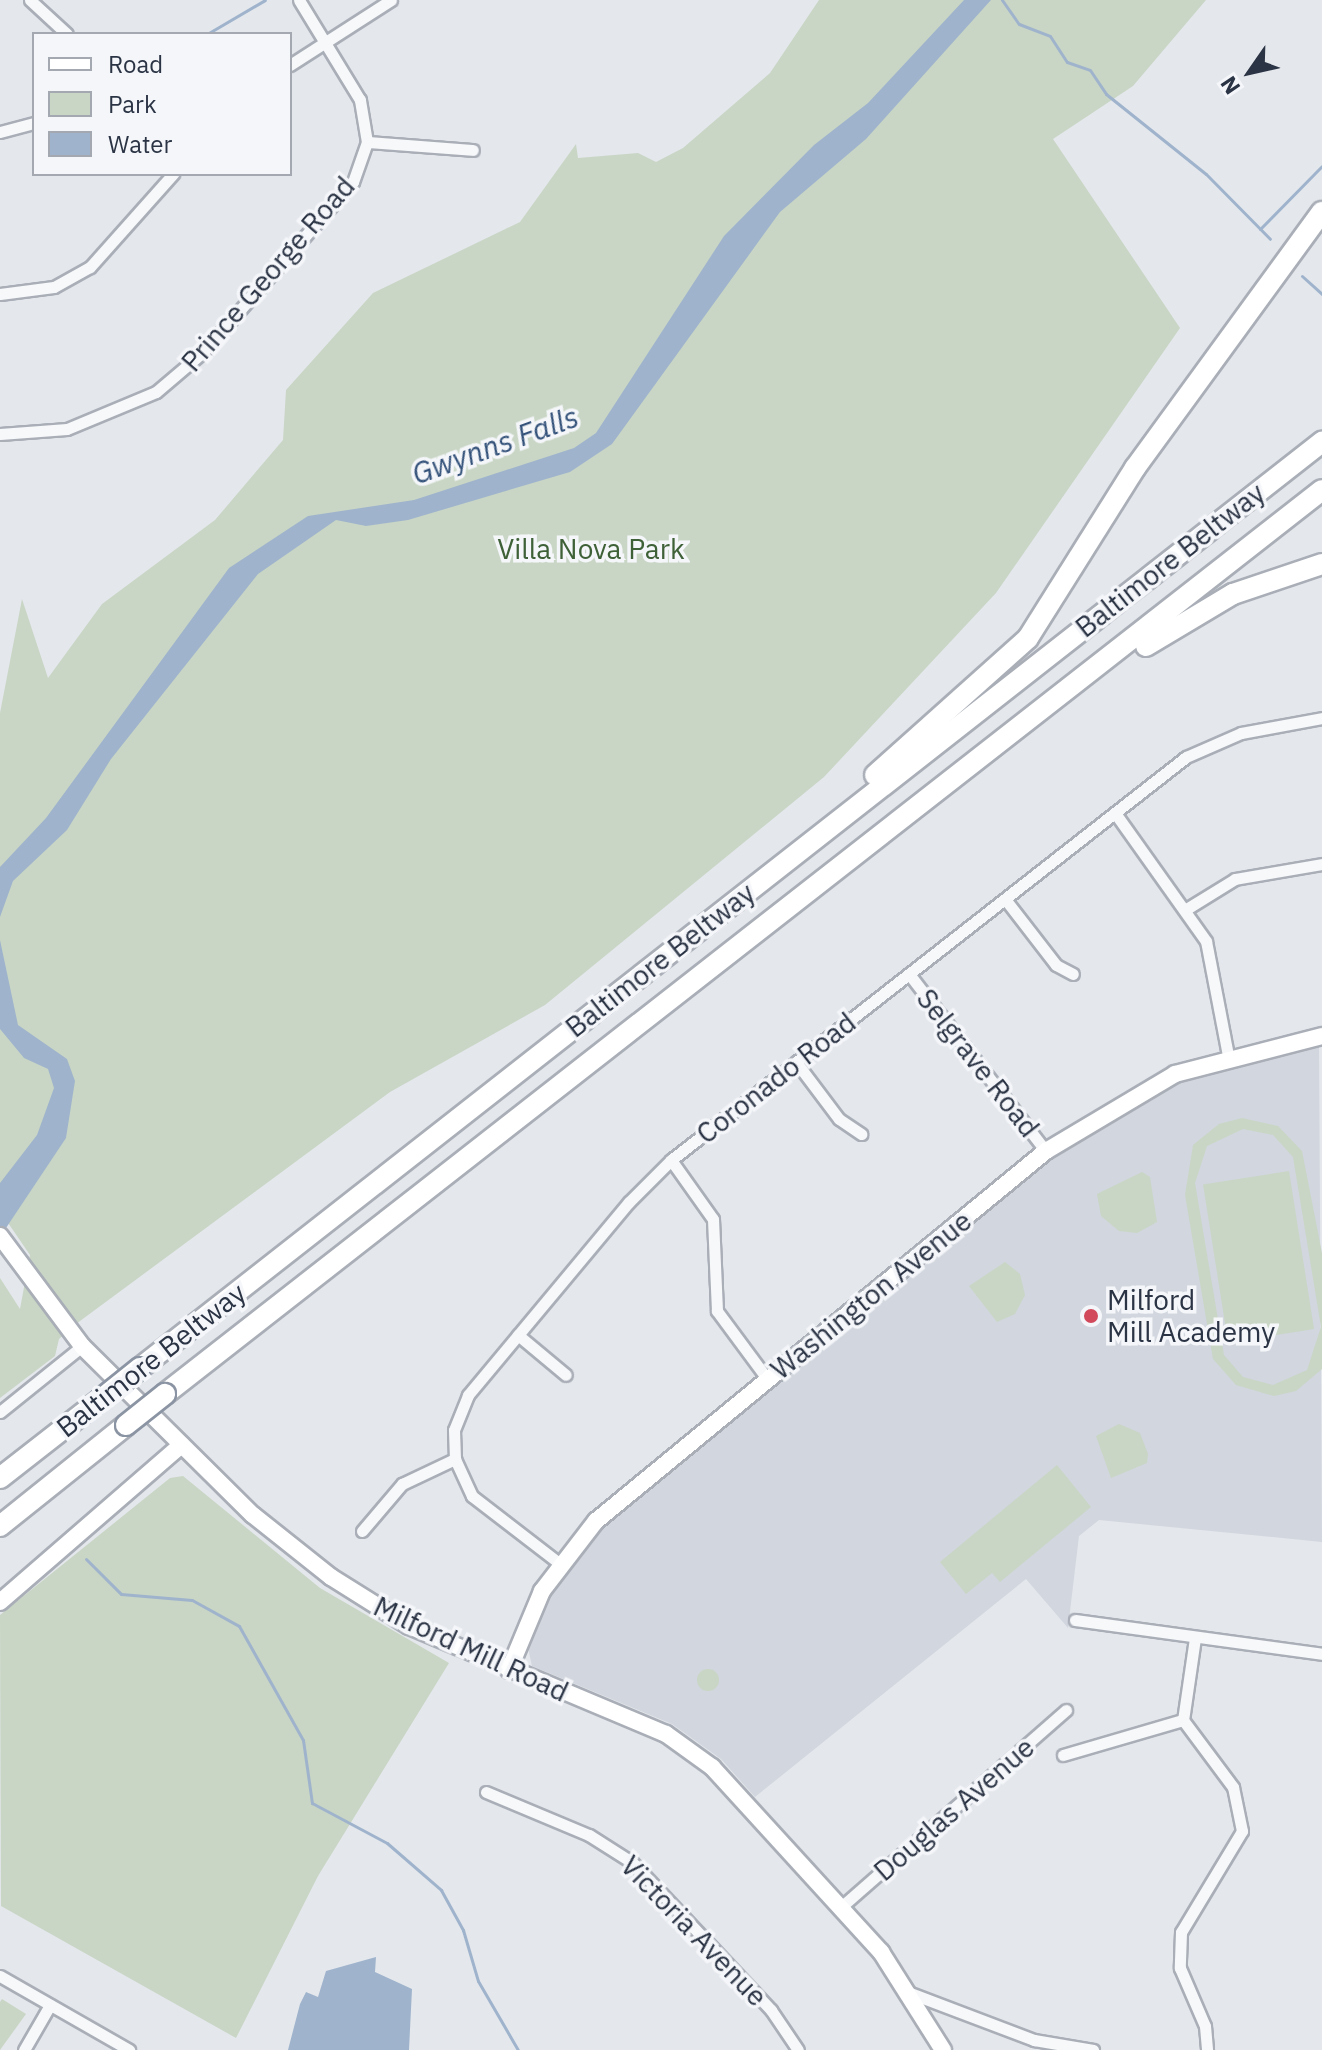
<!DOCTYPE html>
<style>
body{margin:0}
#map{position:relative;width:1322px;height:2050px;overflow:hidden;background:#e4e7ec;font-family:"IBM Plex Sans",sans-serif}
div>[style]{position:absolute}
.built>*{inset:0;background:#d2d6de}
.green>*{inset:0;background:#c9d6c5;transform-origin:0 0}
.round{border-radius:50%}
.water>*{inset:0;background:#9fb4cc}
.stream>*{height:3px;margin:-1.5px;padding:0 1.5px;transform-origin:1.5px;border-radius:1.5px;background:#9fb4cc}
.roads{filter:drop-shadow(2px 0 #a9aeb7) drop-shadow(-2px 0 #a9aeb7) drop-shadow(0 2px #a9aeb7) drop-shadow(0 -2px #a9aeb7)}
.minor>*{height:11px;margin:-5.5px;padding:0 5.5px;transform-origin:5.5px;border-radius:5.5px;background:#f7f8fa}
.secondary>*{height:16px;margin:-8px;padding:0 8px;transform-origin:8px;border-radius:8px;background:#fff}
.motorway>*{height:20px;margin:-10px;padding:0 10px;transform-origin:10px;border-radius:10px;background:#fff}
.bridges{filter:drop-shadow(2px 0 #8b94a3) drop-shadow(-2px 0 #8b94a3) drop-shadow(0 2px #8b94a3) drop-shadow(0 -2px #8b94a3)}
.motorway-bridge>*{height:20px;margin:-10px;padding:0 10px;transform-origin:10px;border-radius:10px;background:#fff}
.dots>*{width:22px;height:22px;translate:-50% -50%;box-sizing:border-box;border:4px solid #f4f6f9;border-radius:50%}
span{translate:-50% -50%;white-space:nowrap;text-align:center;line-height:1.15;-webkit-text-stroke:7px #f4f6f9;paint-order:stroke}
.street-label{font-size:28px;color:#2b3445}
.park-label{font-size:28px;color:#3f6138}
.poi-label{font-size:28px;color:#2b3445}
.left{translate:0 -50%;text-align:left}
.water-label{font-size:30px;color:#34527a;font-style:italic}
.legend{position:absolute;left:32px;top:32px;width:260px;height:144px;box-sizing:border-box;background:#f4f6f9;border:2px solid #a4a8b1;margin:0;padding:10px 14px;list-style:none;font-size:24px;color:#2b3445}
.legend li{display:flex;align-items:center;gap:16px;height:40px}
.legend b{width:40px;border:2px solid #a4a8b1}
.north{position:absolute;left:1210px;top:32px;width:80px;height:80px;-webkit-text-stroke:6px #f4f6f9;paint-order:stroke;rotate:236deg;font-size:22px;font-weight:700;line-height:32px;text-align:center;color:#2b3445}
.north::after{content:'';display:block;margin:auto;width:28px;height:36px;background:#2b3445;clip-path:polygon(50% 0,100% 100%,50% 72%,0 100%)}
</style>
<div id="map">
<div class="built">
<div style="clip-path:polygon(1319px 1045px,1322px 1542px,1099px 1520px,1079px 1536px,1068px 1628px,1026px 1579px,755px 1797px,721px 1759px,672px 1724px,532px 1666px,528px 1648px,551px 1596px,603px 1527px,1053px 1157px,1178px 1083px)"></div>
</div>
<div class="green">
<div style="clip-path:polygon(819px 0,1206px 0,1133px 86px,1053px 139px,1180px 328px,996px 593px,824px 777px,545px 1005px,390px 1092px,80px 1321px,59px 1339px,55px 1356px,0 1398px,0 1278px,20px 1309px,30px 1255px,0 1211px,0 713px,22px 599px,48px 678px,102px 604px,215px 520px,283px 440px,286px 390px,373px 293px,520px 222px,576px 144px,578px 158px,638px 153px,656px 162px,683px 148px,770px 73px)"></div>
<div style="clip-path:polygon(evenodd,1242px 1118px,1278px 1126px,1302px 1151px,1322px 1253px,1322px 1369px,1296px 1391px,1274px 1396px,1236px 1385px,1213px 1359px,1185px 1195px,1193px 1145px,1219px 1124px,1242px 1118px,1243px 1129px,1273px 1135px,1293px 1157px,1321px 1327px,1307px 1370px,1273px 1385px,1243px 1377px,1224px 1355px,1195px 1183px,1207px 1146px,1243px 1129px)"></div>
<div style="left:1289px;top:1171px;width:160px;height:87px;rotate:81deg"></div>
<div style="clip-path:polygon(1142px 1172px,1150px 1177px,1157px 1222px,1137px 1233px,1119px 1231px,1101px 1216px,1097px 1194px)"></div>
<div style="clip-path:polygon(1005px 1262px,1020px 1274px,1025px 1295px,1015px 1314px,997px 1322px,969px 1286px)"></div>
<div style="clip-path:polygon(1119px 1424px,1140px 1433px,1148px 1454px,1147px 1463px,1111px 1478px,1096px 1436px)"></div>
<div style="clip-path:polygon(1057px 1465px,1091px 1507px,1000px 1582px,992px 1573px,966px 1594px,940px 1562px)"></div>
<div style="clip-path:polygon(183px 1476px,320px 1588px,449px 1663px,318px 1876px,236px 2038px,1px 1906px,0 1615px,170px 1478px)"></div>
<div class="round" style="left:697px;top:1669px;width:22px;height:22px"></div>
<div style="clip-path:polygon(2px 1999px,26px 2014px,0 2050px,0 2002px)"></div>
</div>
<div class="water">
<div style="clip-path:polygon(964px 0,991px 0,866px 139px,780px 212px,612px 444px,570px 472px,408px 520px,366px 526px,336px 520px,258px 574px,111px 759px,67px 830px,13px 881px,0 917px,0 867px,46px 818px,229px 568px,308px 516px,414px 500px,574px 448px,596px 433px,724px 236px,814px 145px,868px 103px)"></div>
<div style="clip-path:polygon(0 940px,18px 1025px,67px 1059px,75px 1081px,66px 1138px,0 1237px,0 1183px,37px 1135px,54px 1088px,48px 1069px,24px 1058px,0 1029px)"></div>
<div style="clip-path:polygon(376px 1957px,375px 1972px,412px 1989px,409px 2050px,288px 2050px,300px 2004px,306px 1992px,318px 1997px,326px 1971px)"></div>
</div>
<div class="stream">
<div style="left:1002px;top:0;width:29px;rotate:55deg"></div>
<div style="left:1019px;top:24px;width:33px;rotate:21deg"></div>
<div style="left:1050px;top:36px;width:31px;rotate:57deg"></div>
<div style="left:1067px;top:62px;width:24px;rotate:19deg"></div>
<div style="left:1090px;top:70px;width:29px;rotate:56deg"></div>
<div style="left:1106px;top:94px;width:128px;rotate:38.7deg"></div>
<div style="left:1206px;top:174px;width:91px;rotate:45.4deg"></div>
<div style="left:207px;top:34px;width:67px;rotate:-30.4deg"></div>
<div style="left:1260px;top:229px;width:88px;rotate:-45.5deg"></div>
<div style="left:1302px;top:276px;width:27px;rotate:42deg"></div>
<div style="left:86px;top:1559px;width:49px;rotate:45deg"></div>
<div style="left:121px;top:1594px;width:71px;rotate:4.8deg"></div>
<div style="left:192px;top:1600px;width:54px;rotate:29deg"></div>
<div style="left:239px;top:1626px;width:131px;rotate:60.7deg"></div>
<div style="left:303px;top:1740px;width:64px;rotate:81.9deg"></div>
<div style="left:312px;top:1803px;width:85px;rotate:28.1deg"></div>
<div style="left:387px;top:1843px;width:72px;rotate:41deg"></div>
<div style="left:441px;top:1890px;width:46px;rotate:61.2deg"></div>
<div style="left:463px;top:1930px;width:53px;rotate:73.6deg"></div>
<div style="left:478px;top:1981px;width:80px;rotate:59.9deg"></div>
</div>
<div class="roads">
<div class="minor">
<div style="left:30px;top:0;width:50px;rotate:42.6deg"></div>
<div style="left:290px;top:65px;width:120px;rotate:-32.8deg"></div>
<div style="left:0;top:132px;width:35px;rotate:-15deg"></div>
<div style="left:367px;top:142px;width:106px;rotate:4.3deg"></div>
<div style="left:0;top:294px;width:54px;rotate:-7.4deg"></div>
<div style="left:54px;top:287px;width:41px;rotate:-29.1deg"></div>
<div style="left:90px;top:267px;width:125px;rotate:-48.3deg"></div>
<div style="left:0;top:434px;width:67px;rotate:-4.3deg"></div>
<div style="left:67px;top:429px;width:96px;rotate:-22.6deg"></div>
<div style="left:156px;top:392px;width:62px;rotate:-40.4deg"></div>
<div style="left:203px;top:352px;width:227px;rotate:-48.6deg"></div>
<div style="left:353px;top:182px;width:42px;rotate:-70.7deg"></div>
<div style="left:367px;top:142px;width:43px;rotate:-99.5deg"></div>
<div style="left:360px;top:100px;width:117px;rotate:-121.4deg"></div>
<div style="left:1115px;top:813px;width:157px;rotate:54.6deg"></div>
<div style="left:1206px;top:941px;width:116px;rotate:79.1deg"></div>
<div style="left:1005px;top:899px;width:83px;rotate:52.3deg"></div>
<div style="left:1056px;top:965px;width:19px;rotate:28deg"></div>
<div style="left:1188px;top:908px;width:55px;rotate:-31.7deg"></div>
<div style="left:1235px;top:879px;width:88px;rotate:-9.8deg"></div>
<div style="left:909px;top:974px;width:224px;rotate:52.3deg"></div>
<div style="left:796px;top:1062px;width:71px;rotate:53deg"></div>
<div style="left:839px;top:1119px;width:27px;rotate:34deg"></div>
<div style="left:671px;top:1160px;width:72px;rotate:54.6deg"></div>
<div style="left:713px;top:1219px;width:92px;rotate:87.5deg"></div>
<div style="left:717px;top:1311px;width:86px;rotate:53.5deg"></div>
<div style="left:518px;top:1335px;width:62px;rotate:39.8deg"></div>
<div style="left:0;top:1412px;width:105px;rotate:-38.8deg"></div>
<div style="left:362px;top:1531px;width:62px;rotate:-49.6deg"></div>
<div style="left:402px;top:1484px;width:59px;rotate:-25.3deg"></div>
<div style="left:559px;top:1563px;width:110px;rotate:-142.4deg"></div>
<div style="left:472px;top:1496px;width:41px;rotate:-114.7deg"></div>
<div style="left:455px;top:1459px;width:29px;rotate:-92deg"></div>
<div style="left:454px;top:1430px;width:38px;rotate:-68deg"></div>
<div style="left:468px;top:1395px;width:251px;rotate:-50.2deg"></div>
<div style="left:629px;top:1202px;width:59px;rotate:-45deg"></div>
<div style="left:671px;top:1160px;width:654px;rotate:-38.04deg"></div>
<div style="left:1186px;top:757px;width:60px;rotate:-23.6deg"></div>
<div style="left:1241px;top:733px;width:82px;rotate:-10.5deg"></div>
<div style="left:1075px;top:1620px;width:249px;rotate:7.8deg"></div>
<div style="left:1195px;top:1638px;width:83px;rotate:98.3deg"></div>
<div style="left:1183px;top:1720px;width:84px;rotate:53.3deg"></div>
<div style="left:1233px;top:1787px;width:45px;rotate:78.4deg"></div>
<div style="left:1242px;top:1831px;width:118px;rotate:121.1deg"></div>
<div style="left:1181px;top:1932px;width:36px;rotate:92deg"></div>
<div style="left:1180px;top:1968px;width:63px;rotate:66.7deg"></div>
<div style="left:1205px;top:2026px;width:24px;rotate:85deg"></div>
<div style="left:1063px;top:1755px;width:125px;rotate:-16.3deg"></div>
<div style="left:486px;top:1792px;width:112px;rotate:22.7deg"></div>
<div style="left:589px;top:1835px;width:52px;rotate:32.5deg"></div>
<div style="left:633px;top:1863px;width:202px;rotate:46.8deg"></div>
<div style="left:771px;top:2010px;width:48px;rotate:56deg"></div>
<div style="left:841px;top:1907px;width:299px;rotate:-41.2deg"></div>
<div style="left:0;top:1976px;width:149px;rotate:29.8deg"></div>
<div style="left:910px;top:1993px;width:133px;rotate:20.8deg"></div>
<div style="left:1034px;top:2040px;width:60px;rotate:9.6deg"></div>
<div style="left:24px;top:2050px;width:52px;rotate:-60deg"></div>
</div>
<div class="secondary">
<div style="left:0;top:1236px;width:137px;rotate:53.3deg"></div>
<div style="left:82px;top:1346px;width:240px;rotate:44.7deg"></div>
<div style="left:253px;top:1515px;width:100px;rotate:38.5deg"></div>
<div style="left:331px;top:1577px;width:92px;rotate:32.1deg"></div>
<div style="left:409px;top:1626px;width:279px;rotate:22.8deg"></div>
<div style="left:666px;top:1734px;width:57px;rotate:35.7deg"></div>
<div style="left:712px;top:1767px;width:251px;rotate:47.6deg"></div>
<div style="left:881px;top:1952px;width:116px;rotate:57.7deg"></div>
<div style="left:0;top:1602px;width:240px;rotate:-40.9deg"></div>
<div style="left:509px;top:1670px;width:86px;rotate:-67.3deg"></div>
<div style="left:542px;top:1591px;width:88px;rotate:-52.4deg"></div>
<div style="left:596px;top:1521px;width:583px;rotate:-39.43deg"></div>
<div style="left:1046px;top:1151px;width:150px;rotate:-30.8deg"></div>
<div style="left:1175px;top:1074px;width:152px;rotate:-14.5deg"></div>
</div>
<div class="motorway">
<div style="left:1146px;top:646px;width:101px;rotate:-30.9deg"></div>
<div style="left:1233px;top:594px;width:94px;rotate:-18.6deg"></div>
<div style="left:875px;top:775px;width:205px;rotate:-41.8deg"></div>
<div style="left:1028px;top:638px;width:201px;rotate:-57.8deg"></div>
<div style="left:1135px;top:468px;width:317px;rotate:-53.9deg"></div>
<div style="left:140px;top:1368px;width:1502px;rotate:-38.08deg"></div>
<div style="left:165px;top:1394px;width:1468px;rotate:-38deg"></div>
<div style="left:0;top:1478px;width:127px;rotate:-38deg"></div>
<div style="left:0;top:1526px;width:161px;rotate:-38.7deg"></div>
</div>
</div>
<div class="bridges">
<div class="motorway-bridge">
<div style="left:100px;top:1400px;width:51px;rotate:-38.7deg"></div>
<div style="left:126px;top:1425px;width:50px;rotate:-38.5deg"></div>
</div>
</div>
<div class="dots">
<div style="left:1091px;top:1316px;background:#d1495b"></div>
</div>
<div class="street-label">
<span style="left:268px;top:274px;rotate:-49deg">Prince George Road</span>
<span style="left:1170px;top:560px;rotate:-38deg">Baltimore Beltway</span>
<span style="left:660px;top:960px;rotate:-38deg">Baltimore Beltway</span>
<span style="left:978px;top:1063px;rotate:52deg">Selgrave Road</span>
<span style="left:776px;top:1078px;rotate:-38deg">Coronado Road</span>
<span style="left:871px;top:1295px;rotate:-39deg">Washington Avenue</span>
<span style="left:151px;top:1360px;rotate:-38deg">Baltimore Beltway</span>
<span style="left:471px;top:1649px;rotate:25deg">Milford Mill Road</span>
<span style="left:954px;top:1809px;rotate:-41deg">Douglas Avenue</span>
<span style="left:694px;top:1931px;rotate:46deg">Victoria Avenue</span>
</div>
<div class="park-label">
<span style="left:591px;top:549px">Villa Nova Park</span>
</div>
<div class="poi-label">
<span class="left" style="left:1107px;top:1316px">Milford<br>Mill Academy</span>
</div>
<div class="water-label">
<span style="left:495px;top:445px;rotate:-20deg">Gwynns Falls</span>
</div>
<ul class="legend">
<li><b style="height:10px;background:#fff"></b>Road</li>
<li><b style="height:22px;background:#c9d6c5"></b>Park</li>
<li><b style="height:22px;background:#9fb4cc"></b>Water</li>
</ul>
<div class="north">N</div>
</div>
